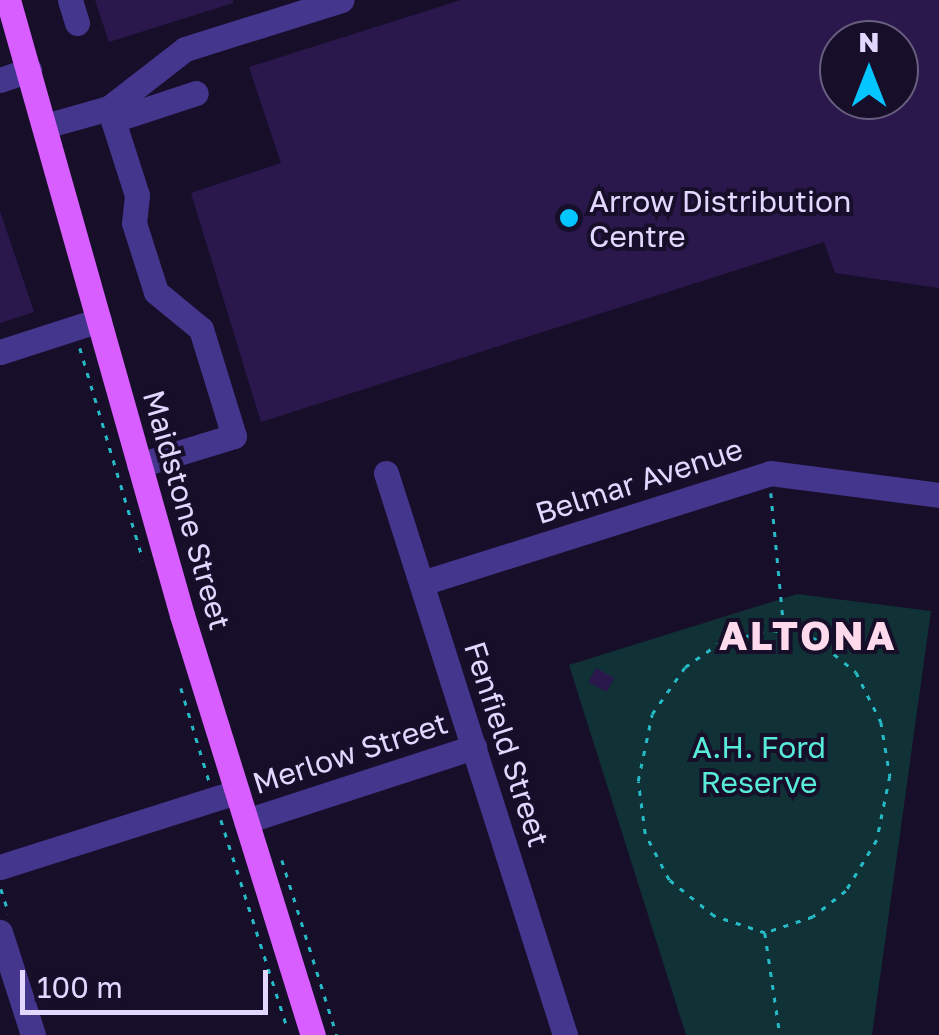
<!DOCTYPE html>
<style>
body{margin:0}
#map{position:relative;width:939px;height:1035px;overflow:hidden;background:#170e2a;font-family:"Golos Text",sans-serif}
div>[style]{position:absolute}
.green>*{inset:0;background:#103135}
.building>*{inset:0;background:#2a184d;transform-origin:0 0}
.path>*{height:2.5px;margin-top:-1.25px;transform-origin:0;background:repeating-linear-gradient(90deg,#25bac6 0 5px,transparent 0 13px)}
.minor>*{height:25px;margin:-12.5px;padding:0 12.5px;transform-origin:12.5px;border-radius:12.5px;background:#44358d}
.major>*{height:25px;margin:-12.5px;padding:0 12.5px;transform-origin:12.5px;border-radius:12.5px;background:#d85eff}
.dots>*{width:28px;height:28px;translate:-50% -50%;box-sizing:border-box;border:5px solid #170e2a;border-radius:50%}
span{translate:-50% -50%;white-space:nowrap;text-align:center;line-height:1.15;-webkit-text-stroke:8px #170e2a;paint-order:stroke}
.poi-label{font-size:30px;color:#e1d7ff}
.left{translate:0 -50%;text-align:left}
.street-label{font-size:30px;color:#e1d7ff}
.park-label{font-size:30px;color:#58ebd9}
.district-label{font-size:40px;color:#ffd9ec;font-weight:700;letter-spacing:2.5px}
.north{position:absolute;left:819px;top:20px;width:100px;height:100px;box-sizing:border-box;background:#170e2a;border:2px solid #685e7f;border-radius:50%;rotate:0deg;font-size:28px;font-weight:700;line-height:40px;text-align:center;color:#e1d7ff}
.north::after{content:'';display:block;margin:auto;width:35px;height:45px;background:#03c5ff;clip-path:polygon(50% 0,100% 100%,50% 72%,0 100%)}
.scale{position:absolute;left:20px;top:970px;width:248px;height:45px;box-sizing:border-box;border:5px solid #e1d7ff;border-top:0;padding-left:12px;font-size:30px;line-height:35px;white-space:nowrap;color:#e1d7ff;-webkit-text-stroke:8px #170e2a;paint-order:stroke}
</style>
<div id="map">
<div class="green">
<div style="clip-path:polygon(797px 594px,931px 611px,872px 1035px,686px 1035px,569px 665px)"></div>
</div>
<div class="building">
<div style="clip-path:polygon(95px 0,233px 0,233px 3px,109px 42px)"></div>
<div style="clip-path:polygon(evenodd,461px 0,939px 0,939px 288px,835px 273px,824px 242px,261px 422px,191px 193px,281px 163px,249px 67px,461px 0,839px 40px,899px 40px,899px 100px,839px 100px,839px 40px)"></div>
<div style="clip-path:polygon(0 211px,34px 312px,0 323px)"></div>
<div style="left:596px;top:668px;width:21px;height:16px;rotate:29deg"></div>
</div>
<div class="path">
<div style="left:80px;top:348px;width:221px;rotate:73.4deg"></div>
<div style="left:771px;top:493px;width:137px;rotate:84.5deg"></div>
<div style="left:773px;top:630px;width:42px;rotate:11deg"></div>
<div style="left:814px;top:638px;width:54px;rotate:39deg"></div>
<div style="left:856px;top:672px;width:56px;rotate:63.4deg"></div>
<div style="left:881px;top:722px;width:55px;rotate:80.5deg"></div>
<div style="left:890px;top:776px;width:65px;rotate:101.5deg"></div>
<div style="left:877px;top:840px;width:60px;rotate:121.3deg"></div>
<div style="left:846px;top:891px;width:42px;rotate:141.8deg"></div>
<div style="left:813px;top:917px;width:51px;rotate:161.6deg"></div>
<div style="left:765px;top:933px;width:54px;rotate:-161.6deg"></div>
<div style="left:714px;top:916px;width:58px;rotate:-141.3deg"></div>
<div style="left:669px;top:880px;width:52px;rotate:-117.6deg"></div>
<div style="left:645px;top:834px;width:53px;rotate:-97.5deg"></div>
<div style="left:638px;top:781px;width:68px;rotate:-78.2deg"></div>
<div style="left:652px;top:714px;width:57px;rotate:-54.9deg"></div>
<div style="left:685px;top:667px;width:44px;rotate:-34.8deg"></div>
<div style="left:721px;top:642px;width:53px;rotate:-13deg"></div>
<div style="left:181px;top:688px;width:97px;rotate:73.2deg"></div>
<div style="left:221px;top:820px;width:217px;rotate:72.3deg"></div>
<div style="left:282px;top:860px;width:183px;rotate:72.6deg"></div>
<div style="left:1px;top:889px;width:26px;rotate:72deg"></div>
<div style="left:765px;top:933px;width:103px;rotate:81.6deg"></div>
</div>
<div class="minor">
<div style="left:70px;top:0;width:24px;rotate:73deg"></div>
<div style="left:0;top:80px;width:31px;rotate:-19deg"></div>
<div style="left:109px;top:108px;width:91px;rotate:72.2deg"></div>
<div style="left:137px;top:195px;width:28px;rotate:96deg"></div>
<div style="left:134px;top:223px;width:72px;rotate:72.3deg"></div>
<div style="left:156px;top:292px;width:58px;rotate:39.4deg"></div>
<div style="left:201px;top:329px;width:112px;rotate:72.9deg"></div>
<div style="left:234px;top:436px;width:99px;rotate:163deg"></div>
<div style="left:114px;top:120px;width:86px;rotate:-18.2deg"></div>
<div style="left:45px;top:126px;width:66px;rotate:-15.7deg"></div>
<div style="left:109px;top:108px;width:96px;rotate:-37.8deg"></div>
<div style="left:185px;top:49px;width:164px;rotate:-17.4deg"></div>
<div style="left:0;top:352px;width:104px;rotate:-17.9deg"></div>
<div style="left:386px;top:473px;width:590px;rotate:72.33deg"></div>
<div style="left:422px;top:583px;width:365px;rotate:-17.5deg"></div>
<div style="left:770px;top:473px;width:170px;rotate:7.4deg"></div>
<div style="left:246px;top:821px;width:240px;rotate:-18deg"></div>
<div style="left:0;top:867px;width:249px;rotate:-17.6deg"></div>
<div style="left:0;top:932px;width:108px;rotate:72.2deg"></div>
</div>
<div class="major">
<div style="left:8px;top:0;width:639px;rotate:74.2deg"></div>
<div style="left:182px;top:615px;width:440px;rotate:72.7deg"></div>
</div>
<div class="dots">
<div style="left:569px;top:218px;background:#03c5ff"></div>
</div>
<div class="poi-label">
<span class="left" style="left:589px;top:218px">Arrow Distribution<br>Centre</span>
</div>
<div class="street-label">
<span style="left:639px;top:481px;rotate:-18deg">Belmar Avenue</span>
<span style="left:187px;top:510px;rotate:74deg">Maidstone Street</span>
<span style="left:507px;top:744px;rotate:72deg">Fenfield Street</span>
<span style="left:350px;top:753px;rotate:-18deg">Merlow Street</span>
</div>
<div class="park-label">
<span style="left:759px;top:764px">A.H. Ford<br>Reserve</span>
</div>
<div class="district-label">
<span style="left:808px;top:635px">ALTONA</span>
</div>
<div class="north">N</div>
<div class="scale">100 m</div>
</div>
